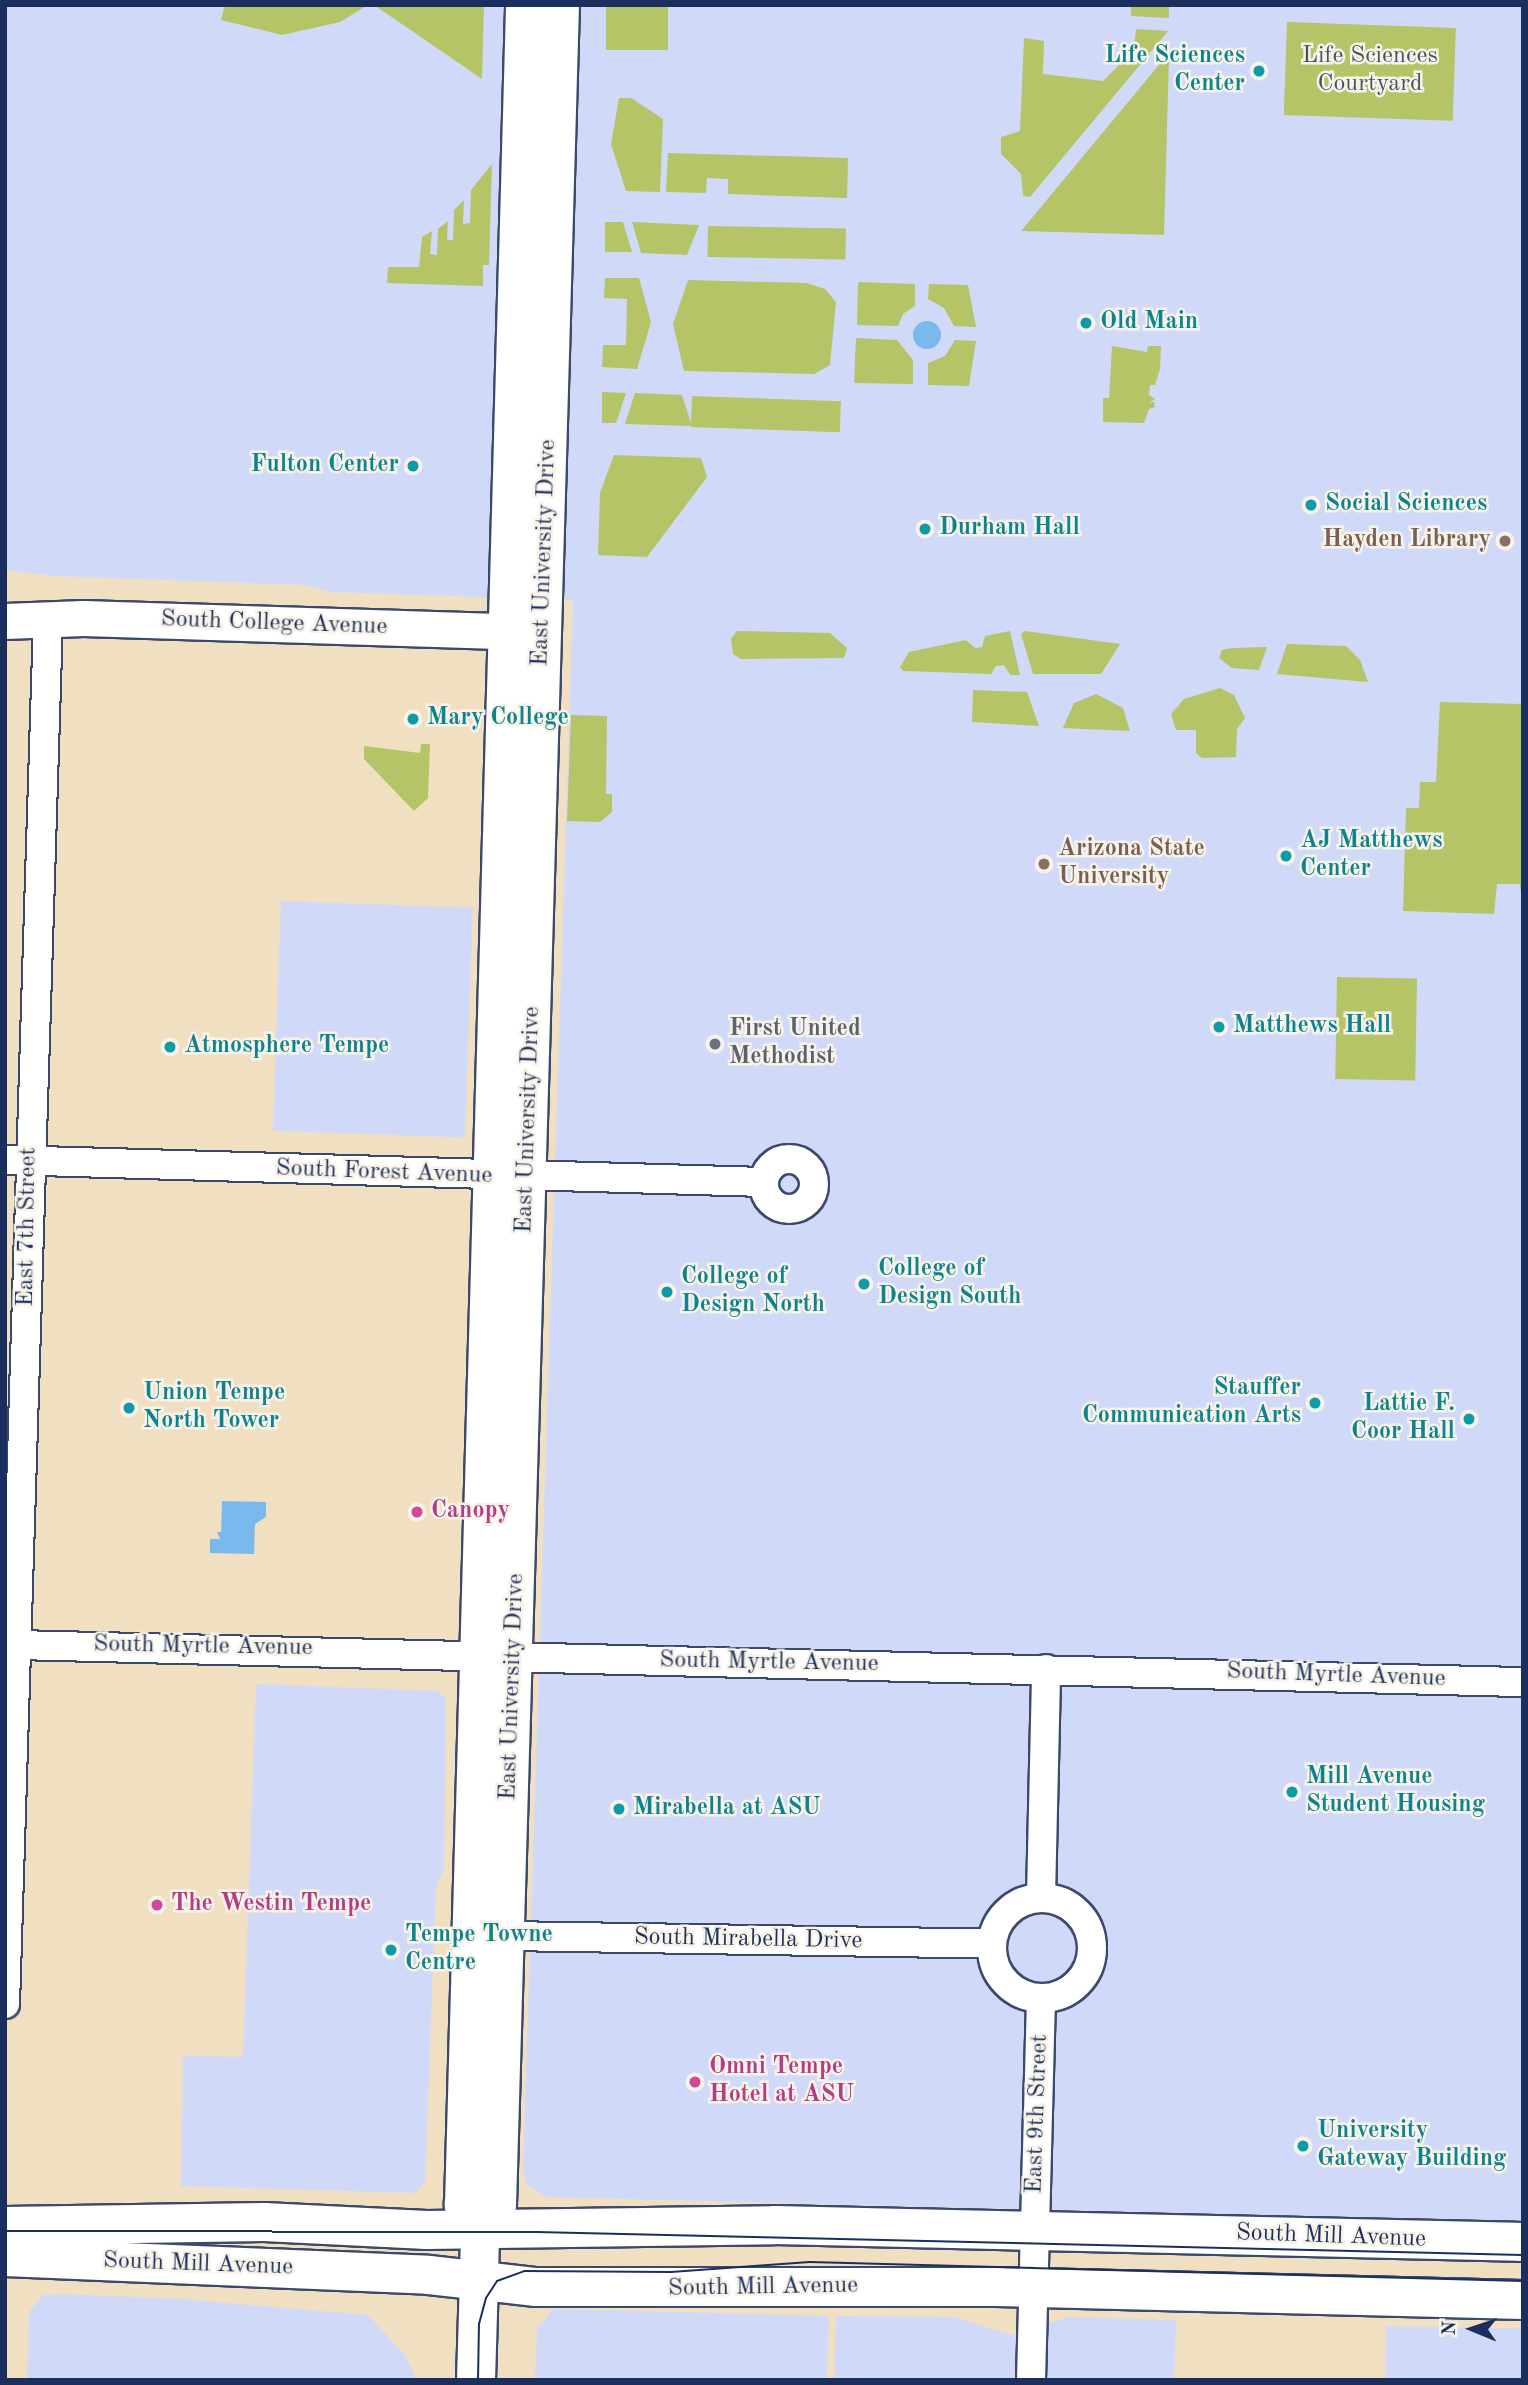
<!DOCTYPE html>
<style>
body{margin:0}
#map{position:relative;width:1528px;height:2385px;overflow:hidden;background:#f1dfc2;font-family:"Old Standard TT",serif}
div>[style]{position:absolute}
.built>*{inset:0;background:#d1d9f9;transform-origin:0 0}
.green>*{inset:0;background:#b4c466;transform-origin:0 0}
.water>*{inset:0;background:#79b9ed}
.round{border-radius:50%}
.roads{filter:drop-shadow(2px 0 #3b496d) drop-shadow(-2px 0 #3b496d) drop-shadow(0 2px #3b496d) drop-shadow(0 -2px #3b496d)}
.minor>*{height:28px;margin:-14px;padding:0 14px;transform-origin:14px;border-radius:14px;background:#fff}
.minor>.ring{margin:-14px;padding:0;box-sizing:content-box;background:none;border:28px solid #fff;border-radius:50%}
.tertiary>*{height:35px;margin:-17.5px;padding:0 17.5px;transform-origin:17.5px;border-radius:17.5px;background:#fff}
.secondary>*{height:38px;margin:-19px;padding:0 19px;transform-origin:19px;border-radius:19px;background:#fff}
.primary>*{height:38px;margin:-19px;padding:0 19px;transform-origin:19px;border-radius:19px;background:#fff}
.tram>*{height:2px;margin:-1px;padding:0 1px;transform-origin:1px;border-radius:1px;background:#1b2f5e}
.dots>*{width:19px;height:19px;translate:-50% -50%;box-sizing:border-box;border:4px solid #f7f3e8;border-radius:50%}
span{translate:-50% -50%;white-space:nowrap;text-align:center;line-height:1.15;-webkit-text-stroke:5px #f7f3e8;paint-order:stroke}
.culture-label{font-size:24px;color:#0d838f;font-weight:700}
.right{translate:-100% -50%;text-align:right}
.left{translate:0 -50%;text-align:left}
.park-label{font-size:24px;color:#415460}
.education-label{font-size:24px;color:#785e54;font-weight:700}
.street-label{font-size:24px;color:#1b2f5e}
.worship-label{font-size:24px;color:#5b616d;font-weight:700}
.hotel-label{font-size:24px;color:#b23c85;font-weight:700}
.frame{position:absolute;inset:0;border:7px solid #1b2f5e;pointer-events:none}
.north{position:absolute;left:1437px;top:2294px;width:70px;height:70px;-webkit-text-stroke:5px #f7f3e8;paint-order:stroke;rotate:272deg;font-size:19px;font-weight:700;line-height:28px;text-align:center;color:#1b2f5e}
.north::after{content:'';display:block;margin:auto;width:24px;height:32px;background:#1b2f5e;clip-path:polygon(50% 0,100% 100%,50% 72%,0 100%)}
</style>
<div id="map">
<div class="built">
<div style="clip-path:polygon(5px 5px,1523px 5px,1523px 2222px,546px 2197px,527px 2185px,523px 2170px,573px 600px,331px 592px,305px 585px,55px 576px,5px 570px)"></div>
<div style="left:281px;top:901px;width:192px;height:230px;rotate:2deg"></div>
<div style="clip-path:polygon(256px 1684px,438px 1691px,446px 1699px,444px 1868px,436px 1887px,425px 2182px,415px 2193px,181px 2186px,183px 2056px,243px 2057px)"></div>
<div style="clip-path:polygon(63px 2294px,181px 2299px,368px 2315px,405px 2355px,417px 2380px,27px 2380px,29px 2312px,43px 2295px)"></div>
<div style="clip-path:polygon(553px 2309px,829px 2316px,827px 2380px,535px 2380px,537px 2329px)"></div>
<div style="clip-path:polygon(836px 2316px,954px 2317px,1012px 2335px,1068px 2317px,1176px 2320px,1174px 2380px,834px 2380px)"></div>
<div style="left:1386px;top:2326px;width:137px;height:54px;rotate:1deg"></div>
</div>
<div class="green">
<div style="clip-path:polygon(225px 5px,368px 5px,340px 22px,282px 35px,221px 20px)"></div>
<div style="clip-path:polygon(374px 5px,484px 5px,482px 79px)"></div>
<div style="left:606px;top:5px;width:62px;height:45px"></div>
<div style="clip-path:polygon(1131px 5px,1169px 5px,1169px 18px,1131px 16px)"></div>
<div style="left:1287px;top:22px;width:169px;height:93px;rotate:2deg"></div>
<div style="clip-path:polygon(1136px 29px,1168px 31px,1030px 197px,1023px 196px,1021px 174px,1001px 154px,1001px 137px,1020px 131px,1024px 38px,1044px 41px,1043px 74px,1103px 81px,1134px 50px)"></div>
<div style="clip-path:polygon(1169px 57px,1164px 235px,1021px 231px,1163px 60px)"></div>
<div style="clip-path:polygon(619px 98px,631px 98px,663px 119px,660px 192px,626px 191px,611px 144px)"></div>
<div style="clip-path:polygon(668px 153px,848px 158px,847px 198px,728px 194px,728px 179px,707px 178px,706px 193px,666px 192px)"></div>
<div style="clip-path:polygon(492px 164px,489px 265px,483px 265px,483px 286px,387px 283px,388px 267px,419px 267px,422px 237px,432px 231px,430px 254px,437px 255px,438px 229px,448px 221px,447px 240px,453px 240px,454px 210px,464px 200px,463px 224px,470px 223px,471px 190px)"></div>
<div style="clip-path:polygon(605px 222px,623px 222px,632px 252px,605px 252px)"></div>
<div style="clip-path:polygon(632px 222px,699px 225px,687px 255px,641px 253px)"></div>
<div style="left:708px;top:226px;width:138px;height:31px;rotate:1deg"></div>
<div style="clip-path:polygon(605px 278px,639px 278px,651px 322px,637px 369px,602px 367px,603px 345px,626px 345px,627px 299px,604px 298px)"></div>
<div style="clip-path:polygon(688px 280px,807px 283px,825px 289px,836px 302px,830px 365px,814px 374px,684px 371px,673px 324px)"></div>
<div style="clip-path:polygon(858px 282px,915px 284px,915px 306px,903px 314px,898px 326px,857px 325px)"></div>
<div style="clip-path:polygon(929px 284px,968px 285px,976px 327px,954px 326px,944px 308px,928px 299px)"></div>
<div style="clip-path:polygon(856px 338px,897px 340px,913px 360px,913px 384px,854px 383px)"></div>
<div style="clip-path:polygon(955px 340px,976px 341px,969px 386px,928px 385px,928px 363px,945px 356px)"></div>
<div style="clip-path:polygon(1112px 346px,1147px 352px,1148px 346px,1161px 346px,1160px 369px,1155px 385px,1150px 385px,1149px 395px,1155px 399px,1149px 403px,1154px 402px,1155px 407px,1149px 409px,1144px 423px,1103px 422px,1103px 398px,1109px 398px)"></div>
<div style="clip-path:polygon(602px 392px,626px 393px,616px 423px,602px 423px)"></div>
<div style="clip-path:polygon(635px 393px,682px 395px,692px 426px,625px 424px)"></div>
<div style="left:692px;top:396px;width:149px;height:31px;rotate:2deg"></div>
<div style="clip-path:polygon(614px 455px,701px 458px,707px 477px,647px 557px,598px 555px,600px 493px)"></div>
<div style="clip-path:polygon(737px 631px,830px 633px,847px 648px,844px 658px,741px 659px,733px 654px,731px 639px)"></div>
<div style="clip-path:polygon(1010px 631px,1020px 675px,1010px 675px,1004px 665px,996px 666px,991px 674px,903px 671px,900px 667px,909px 652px,966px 640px,975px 648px,982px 647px,985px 636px)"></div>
<div style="clip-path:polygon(1025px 631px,1120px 644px,1101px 674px,1033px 674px,1021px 634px)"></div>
<div style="clip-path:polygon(1287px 644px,1346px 646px,1360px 660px,1368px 682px,1277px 674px)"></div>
<div style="clip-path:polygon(1267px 647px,1259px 670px,1232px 668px,1219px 658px,1222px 650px,1232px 648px)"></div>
<div style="clip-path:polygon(1220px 688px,1234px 695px,1245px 718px,1237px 729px,1236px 757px,1202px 758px,1196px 753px,1196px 730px,1176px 730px,1171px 714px,1184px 699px)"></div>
<div style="clip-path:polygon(973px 690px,1027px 692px,1039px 726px,972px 722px)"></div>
<div style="clip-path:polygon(1096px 694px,1123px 708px,1130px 731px,1063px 728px,1074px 703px)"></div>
<div style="clip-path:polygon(1440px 702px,1523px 704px,1523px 917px,1520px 884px,1497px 884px,1494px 914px,1403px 911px,1406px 808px,1419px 808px,1420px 782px,1436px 782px)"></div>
<div style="clip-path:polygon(571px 715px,607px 716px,606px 794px,612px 794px,612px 812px,600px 822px,567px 821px)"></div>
<div style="clip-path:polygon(421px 744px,430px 744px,428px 798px,414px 811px,364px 759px,364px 746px,420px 753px)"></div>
<div style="left:1337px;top:977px;width:80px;height:102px;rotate:1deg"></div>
</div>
<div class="water">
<div class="round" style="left:913px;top:321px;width:28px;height:28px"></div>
<div style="clip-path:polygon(222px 1501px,266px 1502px,266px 1517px,255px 1524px,254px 1554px,210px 1553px,210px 1539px,220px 1539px,217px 1532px,221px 1532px)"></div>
</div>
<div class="roads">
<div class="minor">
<div class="ring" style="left:764px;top:1159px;width:22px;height:22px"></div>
<div style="left:5px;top:1160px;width:759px;rotate:1.66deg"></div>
<div style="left:16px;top:1645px;width:1507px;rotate:1.41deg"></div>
<div style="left:1041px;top:1897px;width:228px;rotate:-88.7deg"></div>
<div class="ring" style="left:992px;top:1898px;width:72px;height:72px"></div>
<div style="left:505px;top:1936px;width:487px;rotate:0.9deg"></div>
<div style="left:5px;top:2004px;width:1387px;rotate:-88.22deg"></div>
<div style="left:1031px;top:2380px;width:382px;rotate:-88.5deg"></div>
</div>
<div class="tertiary">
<div style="left:5px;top:621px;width:78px;rotate:-2.2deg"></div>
<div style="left:83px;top:618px;width:454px;rotate:1.8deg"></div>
</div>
<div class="secondary">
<div style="left:480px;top:2230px;width:30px;rotate:-123deg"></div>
<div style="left:464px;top:2205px;width:2201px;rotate:-88.41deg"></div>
<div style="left:479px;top:2279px;width:49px;rotate:-88.8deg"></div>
<div style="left:480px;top:2230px;width:30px;rotate:-56deg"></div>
<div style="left:497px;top:2205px;width:2201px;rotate:-88.36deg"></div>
</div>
<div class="primary">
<div style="left:5px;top:2226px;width:259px;rotate:-0.9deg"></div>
<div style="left:264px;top:2222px;width:163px;rotate:2.8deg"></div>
<div style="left:427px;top:2230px;width:348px;rotate:-0.8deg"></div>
<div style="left:775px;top:2225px;width:748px;rotate:1.3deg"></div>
<div style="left:5px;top:2257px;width:424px;rotate:2.4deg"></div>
<div style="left:429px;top:2275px;width:108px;rotate:6.4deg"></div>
<div style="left:536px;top:2287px;width:461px"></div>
<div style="left:997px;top:2287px;width:526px;rotate:1.42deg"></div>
<div style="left:476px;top:2380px;width:101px;rotate:-88.3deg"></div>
</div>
</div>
<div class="tram">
<div style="left:5px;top:2231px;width:531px;rotate:0.11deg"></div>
<div style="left:536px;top:2232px;width:987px;rotate:1.33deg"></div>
<div style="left:478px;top:2380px;width:56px;rotate:-89deg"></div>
<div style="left:479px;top:2324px;width:27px;rotate:-75deg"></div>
<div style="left:486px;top:2298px;width:20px;rotate:-57deg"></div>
<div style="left:497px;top:2281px;width:29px;rotate:-20deg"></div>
<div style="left:524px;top:2271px;width:147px;rotate:0.4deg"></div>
<div style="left:671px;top:2272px;width:139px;rotate:-4.1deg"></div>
<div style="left:810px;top:2262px;width:713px;rotate:1.53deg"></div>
</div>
<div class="dots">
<div style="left:1259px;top:71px;background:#0f9aa8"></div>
<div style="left:1086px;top:323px;background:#0f9aa8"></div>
<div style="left:413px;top:466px;background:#0f9aa8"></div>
<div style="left:1311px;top:505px;background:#0f9aa8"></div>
<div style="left:925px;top:529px;background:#0f9aa8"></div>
<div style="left:1505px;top:541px;background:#8d6e63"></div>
<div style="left:413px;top:719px;background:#0f9aa8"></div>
<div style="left:1286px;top:856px;background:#0f9aa8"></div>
<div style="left:1044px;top:864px;background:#8d6e63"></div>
<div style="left:1219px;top:1027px;background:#0f9aa8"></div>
<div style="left:715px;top:1044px;background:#6b7280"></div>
<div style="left:170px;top:1047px;background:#0f9aa8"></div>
<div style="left:864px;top:1284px;background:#0f9aa8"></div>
<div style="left:667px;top:1292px;background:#0f9aa8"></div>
<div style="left:1315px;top:1403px;background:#0f9aa8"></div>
<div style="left:129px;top:1408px;background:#0f9aa8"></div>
<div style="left:1469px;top:1419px;background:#0f9aa8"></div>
<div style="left:417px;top:1512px;background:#d1479c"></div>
<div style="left:1292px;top:1792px;background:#0f9aa8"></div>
<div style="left:619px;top:1809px;background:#0f9aa8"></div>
<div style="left:157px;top:1905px;background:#d1479c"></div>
<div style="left:391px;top:1950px;background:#0f9aa8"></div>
<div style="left:695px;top:2082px;background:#d1479c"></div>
<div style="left:1303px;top:2146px;background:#0f9aa8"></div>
</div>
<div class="culture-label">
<span class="right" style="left:1245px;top:71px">Life Sciences<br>Center</span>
<span class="left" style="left:1100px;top:323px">Old Main</span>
<span class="right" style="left:399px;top:466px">Fulton Center</span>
<span class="left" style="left:1325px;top:505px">Social Sciences</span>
<span class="left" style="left:939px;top:529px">Durham Hall</span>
<span class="left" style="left:427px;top:719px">Mary College</span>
<span class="left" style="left:1300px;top:856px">AJ Matthews<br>Center</span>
<span class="left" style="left:1233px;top:1027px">Matthews Hall</span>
<span class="left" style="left:184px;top:1047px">Atmosphere Tempe</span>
<span class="left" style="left:878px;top:1284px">College of<br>Design South</span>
<span class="left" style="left:681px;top:1292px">College of<br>Design North</span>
<span class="right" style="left:1301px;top:1403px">Stauffer<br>Communication Arts</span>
<span class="left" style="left:143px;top:1408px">Union Tempe<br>North Tower</span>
<span class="right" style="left:1455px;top:1419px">Lattie F.<br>Coor Hall</span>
<span class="left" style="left:1306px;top:1792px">Mill Avenue<br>Student Housing</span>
<span class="left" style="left:633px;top:1809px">Mirabella at ASU</span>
<span class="left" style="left:405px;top:1950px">Tempe Towne<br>Centre</span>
<span class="left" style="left:1317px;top:2146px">University<br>Gateway Building</span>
</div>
<div class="park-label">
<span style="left:1370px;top:71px">Life Sciences<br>Courtyard</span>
</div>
<div class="education-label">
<span class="right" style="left:1491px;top:541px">Hayden Library</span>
<span class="left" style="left:1058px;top:864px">Arizona State<br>University</span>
</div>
<div class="street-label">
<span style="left:545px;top:553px;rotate:-88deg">East University Drive</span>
<span style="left:274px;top:624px;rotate:2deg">South College Avenue</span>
<span style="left:529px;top:1120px;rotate:-88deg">East University Drive</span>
<span style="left:384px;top:1173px;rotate:2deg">South Forest Avenue</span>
<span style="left:28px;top:1227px;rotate:-89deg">East 7th Street</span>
<span style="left:203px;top:1647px;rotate:1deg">South Myrtle Avenue</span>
<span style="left:769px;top:1663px;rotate:1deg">South Myrtle Avenue</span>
<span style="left:1336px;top:1676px;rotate:2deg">South Myrtle Avenue</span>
<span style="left:513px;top:1687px;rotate:-88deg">East University Drive</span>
<span style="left:748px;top:1940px;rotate:1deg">South Mirabella Drive</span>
<span style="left:1038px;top:2114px;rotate:-88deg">East 9th Street</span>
<span style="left:1331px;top:2237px;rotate:2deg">South Mill Avenue</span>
<span style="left:198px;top:2265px;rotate:2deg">South Mill Avenue</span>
<span style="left:763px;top:2288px;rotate:-1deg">South Mill Avenue</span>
</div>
<div class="worship-label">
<span class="left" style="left:729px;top:1044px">First United<br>Methodist</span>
</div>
<div class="hotel-label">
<span class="left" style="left:431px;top:1512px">Canopy</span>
<span class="left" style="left:171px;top:1905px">The Westin Tempe</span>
<span class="left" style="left:709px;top:2082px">Omni Tempe<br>Hotel at ASU</span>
</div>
<div class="frame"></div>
<div class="north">N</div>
</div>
